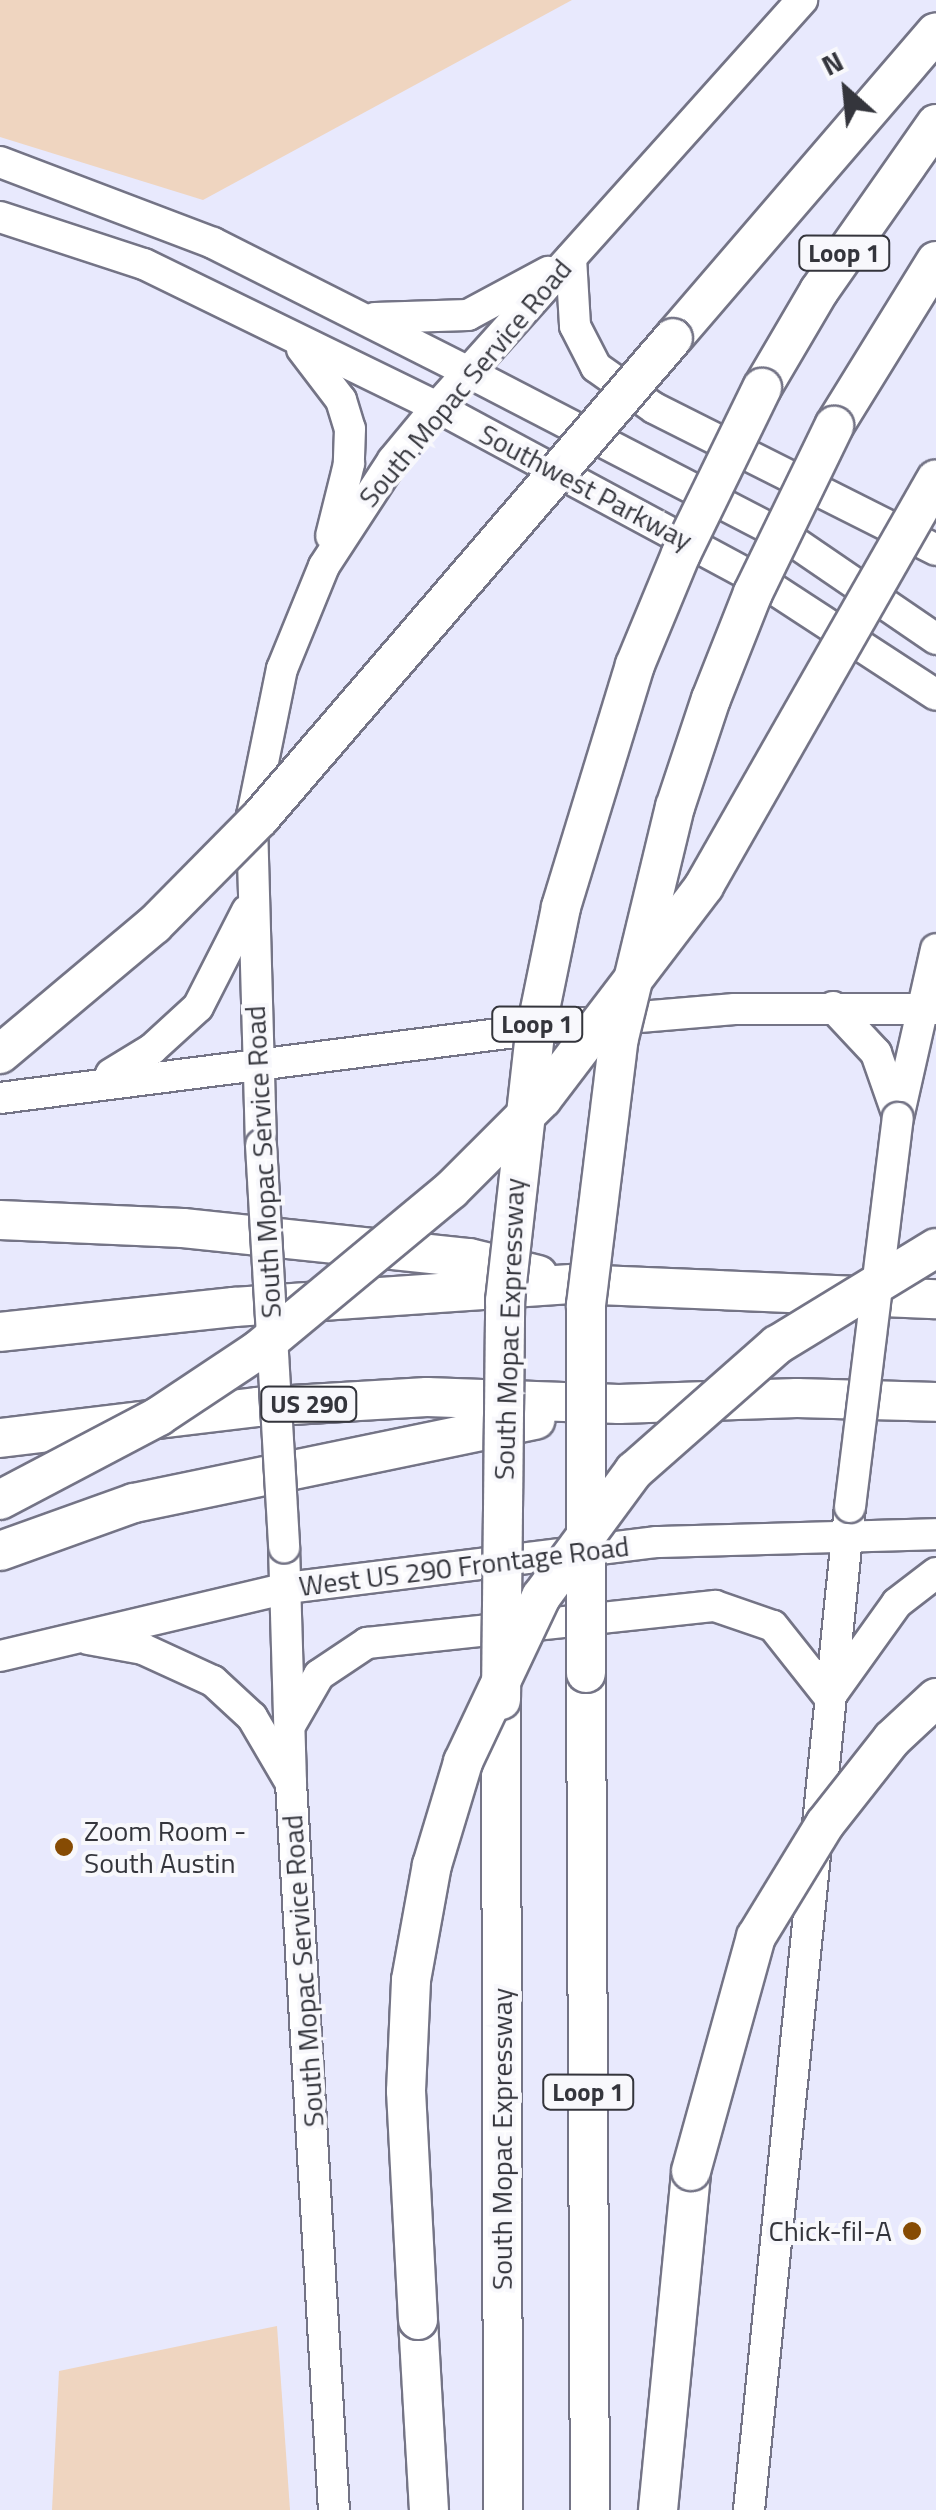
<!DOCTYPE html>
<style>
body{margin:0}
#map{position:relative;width:936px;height:2510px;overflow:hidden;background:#e8e9fd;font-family:"Titillium Web",sans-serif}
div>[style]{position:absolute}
.green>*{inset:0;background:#efd5c0}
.roads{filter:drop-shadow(2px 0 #747486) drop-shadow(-2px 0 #747486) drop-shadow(0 2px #747486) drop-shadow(0 -2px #747486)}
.secondary>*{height:30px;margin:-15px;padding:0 15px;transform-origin:15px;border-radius:15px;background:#fff}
.highway>*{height:38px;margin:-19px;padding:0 19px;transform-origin:19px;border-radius:19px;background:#fff}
.bridges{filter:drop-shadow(2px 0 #747486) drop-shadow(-2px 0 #747486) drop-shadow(0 2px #747486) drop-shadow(0 -2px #747486)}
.secondary-bridge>*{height:30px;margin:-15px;padding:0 15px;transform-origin:15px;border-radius:15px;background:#fff}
.highway-bridge>*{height:38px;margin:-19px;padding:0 19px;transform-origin:19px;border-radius:19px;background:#fff}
.dots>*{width:28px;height:28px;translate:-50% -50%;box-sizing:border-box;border:5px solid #f8f8fc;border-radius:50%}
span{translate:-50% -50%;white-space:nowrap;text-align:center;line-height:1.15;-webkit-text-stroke:8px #f8f8fc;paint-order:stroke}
.shield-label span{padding:2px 8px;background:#f8f8fc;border:2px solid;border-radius:8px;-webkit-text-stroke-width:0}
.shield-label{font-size:25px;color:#34353c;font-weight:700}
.street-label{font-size:28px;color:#34353c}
.poi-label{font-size:28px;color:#34353c}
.left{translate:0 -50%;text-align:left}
.right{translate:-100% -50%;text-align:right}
.north{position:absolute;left:796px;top:40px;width:100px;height:100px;-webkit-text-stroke:8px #f8f8fc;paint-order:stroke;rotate:333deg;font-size:28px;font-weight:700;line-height:40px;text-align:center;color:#34353c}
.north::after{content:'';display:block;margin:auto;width:35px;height:45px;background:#34353c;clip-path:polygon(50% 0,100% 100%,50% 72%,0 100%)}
</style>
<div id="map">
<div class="green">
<div style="clip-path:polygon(0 0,572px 0,203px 200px,0 137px)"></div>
<div style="clip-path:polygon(277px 2326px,290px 2510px,52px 2510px,59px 2371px)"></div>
</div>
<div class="roads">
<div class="secondary">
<div style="left:0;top:162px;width:228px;rotate:20.8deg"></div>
<div style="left:213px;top:243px;width:286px;rotate:26.8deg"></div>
<div style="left:468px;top:372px;width:363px;rotate:27.4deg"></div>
<div style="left:790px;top:539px;width:177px;rotate:34.4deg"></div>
<div style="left:0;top:217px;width:151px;rotate:18.1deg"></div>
<div style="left:144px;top:264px;width:326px;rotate:26deg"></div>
<div style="left:437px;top:407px;width:377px;rotate:28.3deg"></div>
<div style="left:769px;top:586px;width:199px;rotate:33.1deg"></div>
<div style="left:571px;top:258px;width:68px;rotate:86.6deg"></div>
<div style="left:575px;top:326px;width:46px;rotate:62.9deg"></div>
<div style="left:596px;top:367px;width:71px;rotate:35.3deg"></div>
<div style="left:654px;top:408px;width:316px;rotate:26.7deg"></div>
<div style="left:375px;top:318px;width:93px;rotate:-1.8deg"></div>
<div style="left:468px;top:315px;width:91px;rotate:-28.3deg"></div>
<div style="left:302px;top:349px;width:64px;rotate:52.6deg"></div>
<div style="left:341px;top:400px;width:30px;rotate:73deg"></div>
<div style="left:350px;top:429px;width:35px;rotate:92deg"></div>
<div style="left:349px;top:464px;width:74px;rotate:104deg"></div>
<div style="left:833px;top:1007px;width:63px;rotate:46.9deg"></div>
<div style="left:876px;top:1053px;width:60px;rotate:70.7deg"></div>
<div style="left:111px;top:1074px;width:48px;rotate:-31.4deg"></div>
<div style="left:152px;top:1049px;width:62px;rotate:-42.4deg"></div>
<div style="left:198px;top:1007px;width:108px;rotate:-63deg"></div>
<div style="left:0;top:1098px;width:621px;rotate:-7.31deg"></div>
<div style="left:616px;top:1019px;width:119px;rotate:-4.8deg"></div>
<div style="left:735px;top:1009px;width:201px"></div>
<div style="left:898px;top:1118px;width:173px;rotate:-77.3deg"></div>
<div style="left:261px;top:1145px;width:329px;rotate:-91.6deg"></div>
<div style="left:252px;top:816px;width:150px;rotate:-78.5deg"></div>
<div style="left:282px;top:669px;width:111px;rotate:-67.8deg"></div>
<div style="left:324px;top:566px;width:126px;rotate:-56.9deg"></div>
<div style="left:393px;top:460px;width:69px;rotate:-50.3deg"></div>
<div style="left:437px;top:407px;width:547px;rotate:-48.11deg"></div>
<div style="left:284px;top:1547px;width:236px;rotate:88.3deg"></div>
<div style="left:291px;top:1783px;width:728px;rotate:86.62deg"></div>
<div style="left:88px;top:1639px;width:56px;rotate:10.3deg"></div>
<div style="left:143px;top:1649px;width:77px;rotate:24.6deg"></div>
<div style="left:213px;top:1681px;width:53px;rotate:42.7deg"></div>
<div style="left:252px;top:1717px;width:73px;rotate:59.6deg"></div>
<div style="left:0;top:1656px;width:295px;rotate:-13.3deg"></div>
<div style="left:287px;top:1588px;width:373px;rotate:-7.1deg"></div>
<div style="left:657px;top:1542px;width:279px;rotate:-1.6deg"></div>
<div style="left:834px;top:1691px;width:108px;rotate:-54.4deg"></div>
<div style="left:897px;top:1603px;width:49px;rotate:-37.6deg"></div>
<div style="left:292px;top:1722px;width:54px;rotate:-60.1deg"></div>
<div style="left:319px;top:1675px;width:58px;rotate:-33.7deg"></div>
<div style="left:367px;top:1643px;width:350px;rotate:-6.1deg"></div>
<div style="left:715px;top:1606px;width:61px;rotate:19deg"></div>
<div style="left:773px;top:1626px;width:92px;rotate:51.6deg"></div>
<div style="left:749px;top:2510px;width:1008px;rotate:-84.25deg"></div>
</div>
<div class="highway">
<div style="left:673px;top:338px;width:403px;rotate:-49.3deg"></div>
<div style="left:762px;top:388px;width:113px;rotate:-59.6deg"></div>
<div style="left:819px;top:291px;width:204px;rotate:-55deg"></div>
<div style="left:834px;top:426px;width:194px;rotate:-58.3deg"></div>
<div style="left:0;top:1220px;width:183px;rotate:2.5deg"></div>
<div style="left:183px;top:1228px;width:288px;rotate:6deg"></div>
<div style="left:469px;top:1258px;width:71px;rotate:13.8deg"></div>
<div style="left:0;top:1332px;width:235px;rotate:-6.1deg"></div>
<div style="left:234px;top:1307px;width:341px;rotate:-3.9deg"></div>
<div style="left:574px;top:1284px;width:362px;rotate:2.4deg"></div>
<div style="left:0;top:1438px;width:260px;rotate:-6.9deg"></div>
<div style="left:258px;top:1407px;width:169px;rotate:-3.4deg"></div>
<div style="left:427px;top:1397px;width:192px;rotate:2.1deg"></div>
<div style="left:619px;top:1404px;width:178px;rotate:-1.9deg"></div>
<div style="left:797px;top:1398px;width:139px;rotate:1.6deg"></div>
<div style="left:0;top:1551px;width:142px;rotate:-19.7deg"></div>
<div style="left:134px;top:1503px;width:410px;rotate:-11.7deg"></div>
<div style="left:586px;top:1673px;width:837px;rotate:89.73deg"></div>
<div style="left:501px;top:1700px;width:810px;rotate:89.86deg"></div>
<div style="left:418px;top:2320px;width:190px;rotate:86.7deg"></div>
<div style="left:658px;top:2510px;width:341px;rotate:-84.4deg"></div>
</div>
</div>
<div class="bridges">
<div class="secondary-bridge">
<div style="left:261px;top:1145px;width:403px;rotate:86.7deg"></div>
<div style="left:850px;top:1507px;width:392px;rotate:-83deg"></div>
</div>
<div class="highway-bridge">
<div style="left:0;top:1054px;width:201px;rotate:-40deg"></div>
<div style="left:154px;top:925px;width:151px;rotate:-45.3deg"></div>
<div style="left:260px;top:818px;width:633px;rotate:-49.29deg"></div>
<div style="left:0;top:1500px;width:180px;rotate:-27.8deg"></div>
<div style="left:159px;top:1416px;width:118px;rotate:-33.6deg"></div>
<div style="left:257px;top:1351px;width:252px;rotate:-39.7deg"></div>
<div style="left:451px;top:1190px;width:129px;rotate:-45deg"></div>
<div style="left:542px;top:1099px;width:268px;rotate:-52.7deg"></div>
<div style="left:704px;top:886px;width:468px;rotate:-60.3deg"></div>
<div style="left:586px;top:1673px;width:368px;rotate:-90deg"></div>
<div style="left:586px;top:1305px;width:269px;rotate:-83deg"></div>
<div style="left:619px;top:1038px;width:238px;rotate:-76.4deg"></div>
<div style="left:675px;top:807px;width:114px;rotate:-71.6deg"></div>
<div style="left:711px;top:699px;width:114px;rotate:-68.4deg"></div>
<div style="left:753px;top:593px;width:186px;rotate:-64.1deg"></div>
<div style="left:501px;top:1700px;width:399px;rotate:-89.4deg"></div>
<div style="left:505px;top:1301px;width:269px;rotate:-83.6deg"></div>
<div style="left:535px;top:1034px;width:130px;rotate:-78.4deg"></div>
<div style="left:561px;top:907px;width:253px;rotate:-73deg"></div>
<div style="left:635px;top:665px;width:120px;rotate:-67.5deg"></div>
<div style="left:681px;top:554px;width:185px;rotate:-64deg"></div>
<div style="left:691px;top:2171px;width:243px;rotate:-74.5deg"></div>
<div style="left:756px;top:1937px;width:132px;rotate:-58.6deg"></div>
<div style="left:825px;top:1824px;width:108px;rotate:-51.8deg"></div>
<div style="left:892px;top:1739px;width:60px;rotate:-43deg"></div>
<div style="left:418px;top:2320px;width:229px;rotate:-93deg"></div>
<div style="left:406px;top:2091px;width:111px;rotate:-87.4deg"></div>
<div style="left:411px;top:1980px;width:117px;rotate:-79.7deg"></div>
<div style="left:432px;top:1865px;width:108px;rotate:-73.2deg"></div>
<div style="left:463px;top:1762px;width:183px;rotate:-64.7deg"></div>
<div style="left:541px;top:1597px;width:157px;rotate:-53.6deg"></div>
<div style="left:634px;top:1471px;width:191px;rotate:-41.4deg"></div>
<div style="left:777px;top:1345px;width:186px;rotate:-31.4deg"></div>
</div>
</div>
<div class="dots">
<div style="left:64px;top:1847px;background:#864b03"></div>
<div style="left:912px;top:2231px;background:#864b03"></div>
</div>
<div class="shield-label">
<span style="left:844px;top:253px">Loop 1</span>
<span style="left:537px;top:1024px">Loop 1</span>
<span style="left:309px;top:1404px">US 290</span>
<span style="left:588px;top:2092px">Loop 1</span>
</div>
<div class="street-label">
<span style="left:465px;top:383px;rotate:-50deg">South Mopac Service Road</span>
<span style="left:586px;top:487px;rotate:28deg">Southwest Parkway</span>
<span style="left:263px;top:1162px;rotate:-93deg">South Mopac Service Road</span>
<span style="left:509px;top:1329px;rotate:-88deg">South Mopac Expressway</span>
<span style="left:464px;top:1566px;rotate:-7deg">West US 290 Frontage Road</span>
<span style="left:303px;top:1971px;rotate:-94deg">South Mopac Service Road</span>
<span style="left:502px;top:2139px;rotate:-90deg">South Mopac Expressway</span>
</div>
<div class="poi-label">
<span class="left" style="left:84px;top:1847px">Zoom Room -<br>South Austin</span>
<span class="right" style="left:892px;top:2231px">Chick-fil-A</span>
</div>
<div class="north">N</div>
</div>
